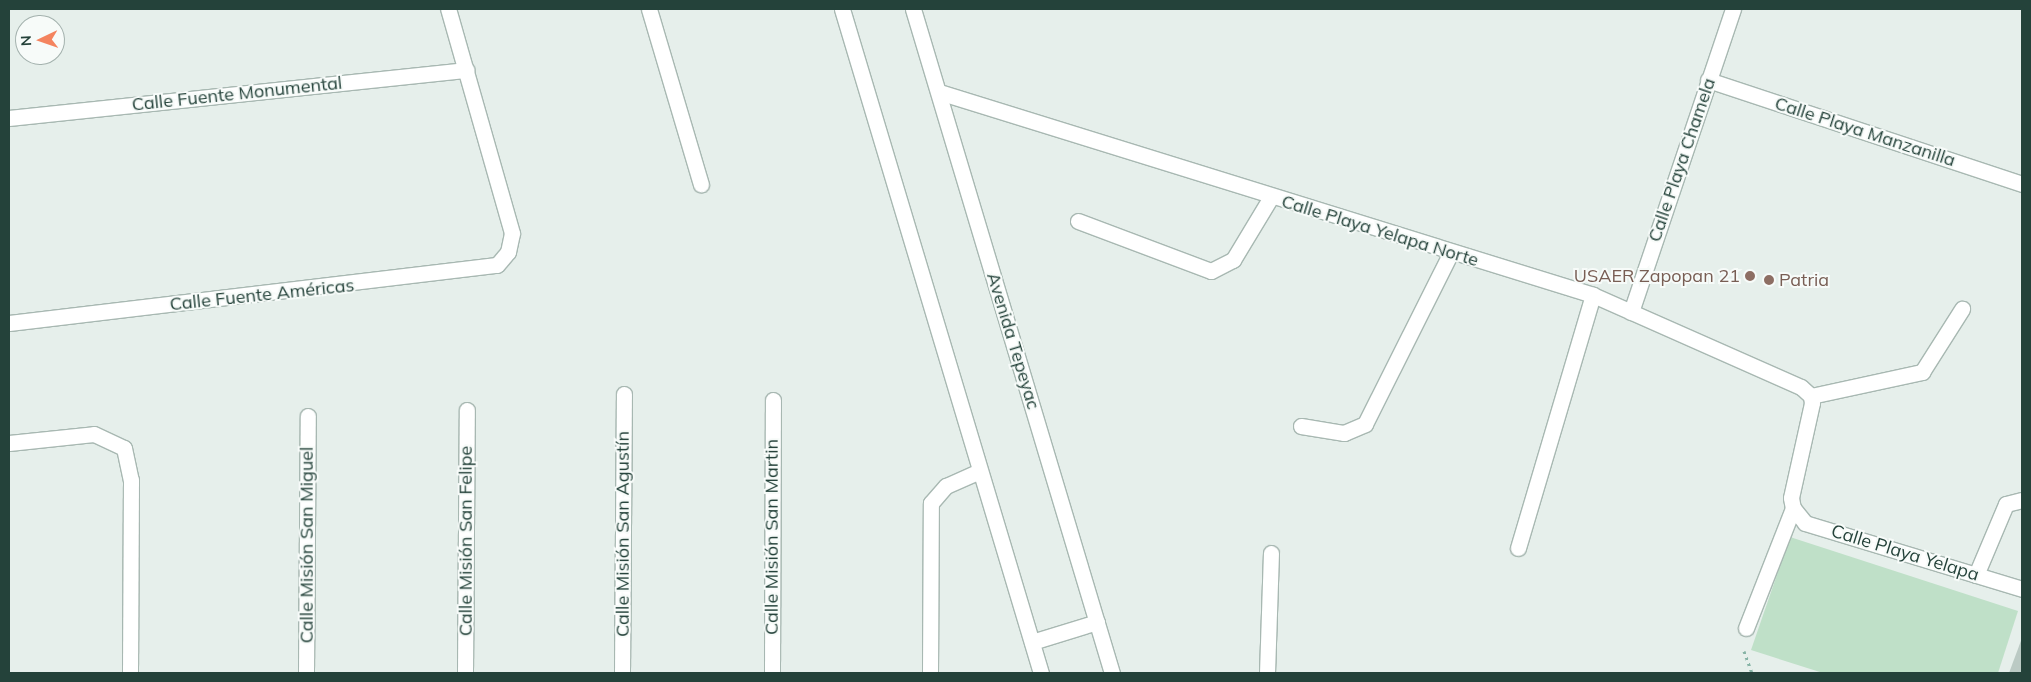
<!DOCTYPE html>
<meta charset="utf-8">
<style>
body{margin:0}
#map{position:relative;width:2031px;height:682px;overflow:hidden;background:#e6efeb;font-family:Mulish,sans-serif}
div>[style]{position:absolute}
.green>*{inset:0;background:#bfe0c8}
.building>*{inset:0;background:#bbcac4}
.path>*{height:3px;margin-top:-1.5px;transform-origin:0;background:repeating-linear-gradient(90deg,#86b3a5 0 2.5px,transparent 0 6.5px)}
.roads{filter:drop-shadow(1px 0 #a8b8b2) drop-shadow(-1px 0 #a8b8b2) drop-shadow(0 1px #a8b8b2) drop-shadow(0 -1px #a8b8b2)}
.lane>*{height:15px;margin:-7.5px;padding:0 7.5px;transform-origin:7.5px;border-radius:7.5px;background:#fff}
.street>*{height:15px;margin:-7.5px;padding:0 7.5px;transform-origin:7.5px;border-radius:7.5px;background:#fff}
.secondary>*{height:15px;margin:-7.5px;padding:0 7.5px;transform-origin:7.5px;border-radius:7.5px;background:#fff}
.dots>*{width:14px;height:14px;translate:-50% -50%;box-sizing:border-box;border:2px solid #f7fbf9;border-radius:50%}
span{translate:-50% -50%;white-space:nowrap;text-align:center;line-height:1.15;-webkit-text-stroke:4px #f7fbf9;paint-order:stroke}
.street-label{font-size:18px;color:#24423a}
.education-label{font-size:18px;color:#785e54}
.right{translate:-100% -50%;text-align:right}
.left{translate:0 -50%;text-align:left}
.frame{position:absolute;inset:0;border:10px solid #24423a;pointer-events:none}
.north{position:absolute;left:15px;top:15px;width:50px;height:50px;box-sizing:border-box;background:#f7fbf9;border:1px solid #a3b1ad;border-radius:50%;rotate:267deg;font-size:14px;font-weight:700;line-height:20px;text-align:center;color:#24423a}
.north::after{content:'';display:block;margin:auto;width:18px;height:22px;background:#f4845f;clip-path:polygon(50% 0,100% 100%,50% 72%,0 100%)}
</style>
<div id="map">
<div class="green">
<div style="clip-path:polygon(1790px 537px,2018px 611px,1998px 673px,1823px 673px,1751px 650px)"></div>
</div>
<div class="building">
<div style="clip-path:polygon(2022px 638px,2022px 673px,2009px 673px)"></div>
</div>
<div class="path">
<div style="left:1744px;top:651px;width:23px;rotate:70deg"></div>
</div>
<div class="roads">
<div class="lane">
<div style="left:1078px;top:221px;width:142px;rotate:20.6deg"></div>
<div style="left:1211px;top:271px;width:25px;rotate:-27deg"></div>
<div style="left:1233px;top:260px;width:74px;rotate:-58.9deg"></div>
<div style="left:1811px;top:396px;width:114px;rotate:-12.2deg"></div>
<div style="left:1922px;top:372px;width:75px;rotate:-57.6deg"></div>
<div style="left:1976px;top:575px;width:77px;rotate:-67.1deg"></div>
<div style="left:2006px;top:504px;width:16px;rotate:-14deg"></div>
</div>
<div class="street">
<div style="left:649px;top:9px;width:183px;rotate:73.5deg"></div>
<div style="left:1708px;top:80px;width:331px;rotate:18.3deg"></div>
<div style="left:939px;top:92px;width:685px;rotate:17.24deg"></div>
<div style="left:1593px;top:295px;width:227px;rotate:23.9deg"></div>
<div style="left:1801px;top:387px;width:13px;rotate:42deg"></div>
<div style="left:1811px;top:396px;width:7px;rotate:82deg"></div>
<div style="left:1812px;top:403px;width:97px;rotate:102.5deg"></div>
<div style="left:1791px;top:498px;width:10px;rotate:79deg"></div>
<div style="left:1793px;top:508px;width:19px;rotate:51deg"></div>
<div style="left:1805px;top:523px;width:227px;rotate:16.9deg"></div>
<div style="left:9px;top:118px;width:460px;rotate:-6deg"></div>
<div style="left:1631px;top:312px;width:320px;rotate:-71.4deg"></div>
<div style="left:9px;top:323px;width:491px;rotate:-6.8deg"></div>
<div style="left:497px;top:265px;width:17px;rotate:-50deg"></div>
<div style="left:508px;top:252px;width:19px;rotate:-78deg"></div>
<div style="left:512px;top:233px;width:233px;rotate:-105.9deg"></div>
<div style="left:1301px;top:426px;width:44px;rotate:9.2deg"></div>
<div style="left:1344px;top:433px;width:23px;rotate:-23deg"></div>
<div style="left:1365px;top:424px;width:192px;rotate:-63.4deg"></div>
<div style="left:9px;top:443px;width:85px;rotate:-6deg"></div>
<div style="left:94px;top:434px;width:33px;rotate:25deg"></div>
<div style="left:124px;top:448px;width:33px;rotate:78deg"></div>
<div style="left:131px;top:480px;width:193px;rotate:90.3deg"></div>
<div style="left:1518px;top:548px;width:264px;rotate:-73.5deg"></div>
<div style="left:1746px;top:628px;width:129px;rotate:-68.6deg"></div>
<div style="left:306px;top:673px;width:257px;rotate:-89.6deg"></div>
<div style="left:465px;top:673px;width:263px;rotate:-89.6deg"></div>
<div style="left:622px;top:673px;width:279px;rotate:-89.6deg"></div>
<div style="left:772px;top:673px;width:273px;rotate:-89.8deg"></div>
<div style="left:930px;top:673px;width:170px;rotate:-89.7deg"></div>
<div style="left:931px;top:503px;width:23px;rotate:-49deg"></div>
<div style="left:946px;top:486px;width:36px;rotate:-24deg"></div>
<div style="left:1267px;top:673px;width:120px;rotate:-88.1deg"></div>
</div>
<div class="secondary">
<div style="left:842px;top:9px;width:693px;rotate:73.32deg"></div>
<div style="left:913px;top:9px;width:693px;rotate:73.32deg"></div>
<div style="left:1032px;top:642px;width:68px;rotate:-17.1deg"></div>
</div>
</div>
<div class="dots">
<div style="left:1750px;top:276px;background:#8d6e63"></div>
<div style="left:1769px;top:280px;background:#8d6e63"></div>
</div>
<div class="street-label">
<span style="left:237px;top:94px;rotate:-6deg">Calle Fuente Monumental</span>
<span style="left:1865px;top:132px;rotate:18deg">Calle Playa Manzanilla</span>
<span style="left:1682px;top:160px;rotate:-71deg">Calle Playa Chamela</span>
<span style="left:1380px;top:231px;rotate:17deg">Calle Playa Yelapa Norte</span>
<span style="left:262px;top:295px;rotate:-6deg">Calle Fuente Américas</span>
<span style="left:1013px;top:341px;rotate:73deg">Avenida Tepeyac</span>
<span style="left:623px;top:534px;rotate:-90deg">Calle Misión San Agustín</span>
<span style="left:772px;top:537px;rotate:-90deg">Calle Misión San Martin</span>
<span style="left:466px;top:541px;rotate:-90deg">Calle Misión San Felipe</span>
<span style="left:307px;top:545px;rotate:-90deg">Calle Misión San Miguel</span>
<span style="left:1905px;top:553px;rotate:17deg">Calle Playa Yelapa</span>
</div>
<div class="education-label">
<span class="right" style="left:1740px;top:276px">USAER Zapopan 21</span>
<span class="left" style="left:1779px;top:280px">Patria</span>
</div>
<div class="frame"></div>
<div class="north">N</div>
</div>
